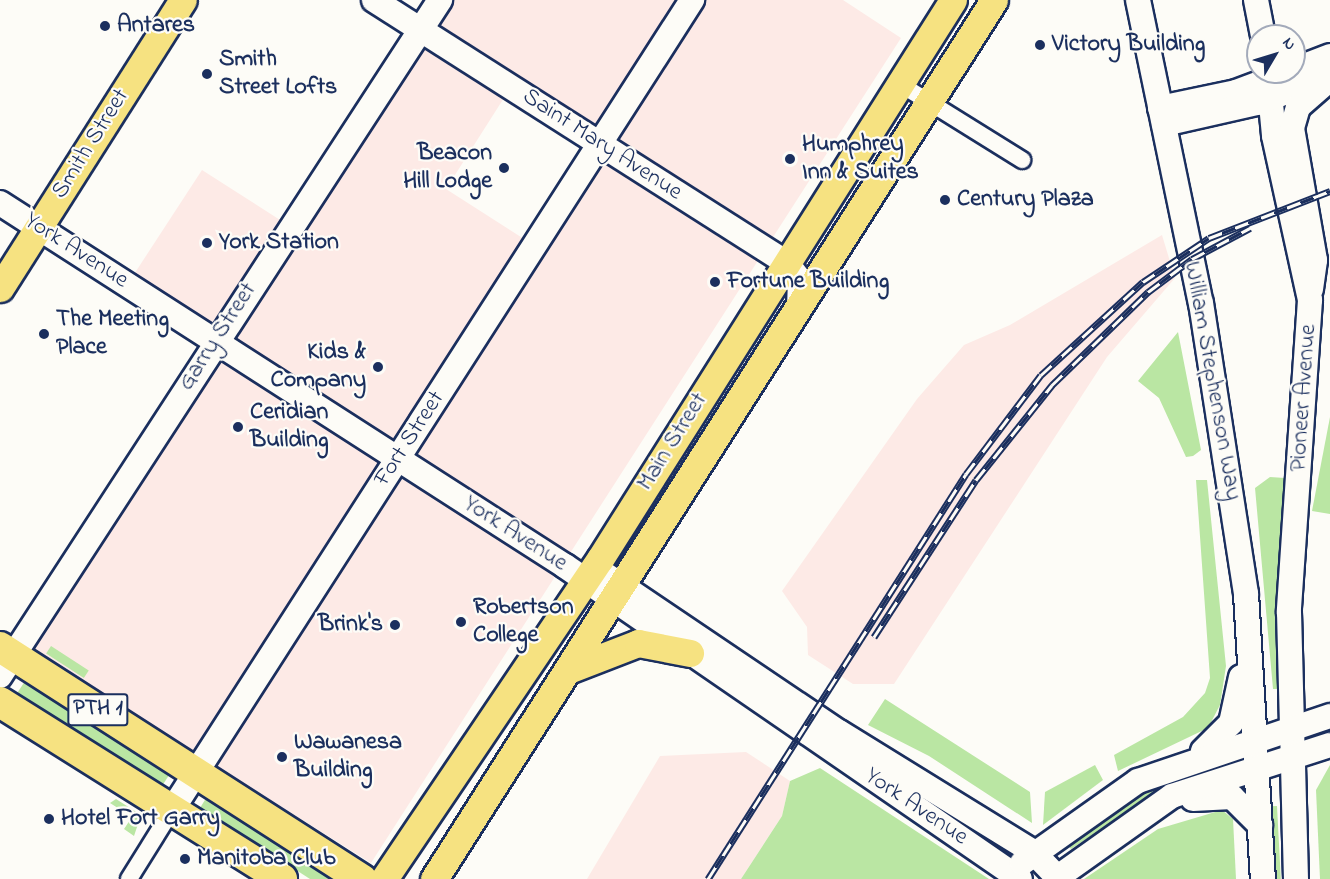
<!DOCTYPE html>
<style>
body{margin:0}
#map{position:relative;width:1330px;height:879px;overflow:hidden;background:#fdfcf7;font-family:"Indie Flower",sans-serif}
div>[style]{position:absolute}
.built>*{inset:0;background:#fdeae6}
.green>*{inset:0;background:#bae6a3;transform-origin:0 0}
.roads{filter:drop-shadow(2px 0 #1b2f5e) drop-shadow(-2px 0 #1b2f5e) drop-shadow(0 2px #1b2f5e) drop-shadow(0 -2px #1b2f5e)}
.street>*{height:16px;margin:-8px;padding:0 8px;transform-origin:8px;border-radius:8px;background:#fdfcf7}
.secondary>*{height:24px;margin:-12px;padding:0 12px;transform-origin:12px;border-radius:12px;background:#fdfcf7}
.primary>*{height:27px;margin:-13.5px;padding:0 13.5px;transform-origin:13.5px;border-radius:13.5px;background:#f6e281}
.highway>*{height:30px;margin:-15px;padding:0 15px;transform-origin:15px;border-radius:15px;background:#f6e281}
.rail>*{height:7px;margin-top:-3.5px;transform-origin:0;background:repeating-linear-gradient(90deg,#fdfcf7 0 14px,#1b2f5e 0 28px);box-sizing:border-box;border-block:2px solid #1b2f5e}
.dots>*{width:16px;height:16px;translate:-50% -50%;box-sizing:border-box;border:3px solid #fdfcf7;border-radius:50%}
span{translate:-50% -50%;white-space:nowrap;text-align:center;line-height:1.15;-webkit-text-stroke:4.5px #fdfcf7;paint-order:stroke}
.shield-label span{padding:2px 4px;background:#fdfcf7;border:2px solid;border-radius:4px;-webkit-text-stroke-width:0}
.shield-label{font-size:22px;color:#1b2f5e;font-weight:700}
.poi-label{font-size:24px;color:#1b2f5e;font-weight:700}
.left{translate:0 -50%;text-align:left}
.right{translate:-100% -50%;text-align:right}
.street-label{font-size:24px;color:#1b2f5e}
.north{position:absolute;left:1246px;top:24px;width:60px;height:60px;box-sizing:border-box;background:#fdfcf7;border:2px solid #a3aaba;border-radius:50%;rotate:52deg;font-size:16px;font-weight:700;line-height:24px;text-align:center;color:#1b2f5e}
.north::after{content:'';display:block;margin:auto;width:21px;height:27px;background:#1b2f5e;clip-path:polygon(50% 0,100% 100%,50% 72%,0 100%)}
</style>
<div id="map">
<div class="built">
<div style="clip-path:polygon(evenodd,440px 0,843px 0,901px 38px,371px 863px,21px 643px,215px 341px,127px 285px,202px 170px,291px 227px,440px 0,511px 87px,600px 145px,535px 246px,446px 189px,511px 87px)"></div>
<div style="clip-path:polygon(1162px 235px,1175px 278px,1107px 357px,894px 684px,853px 684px,808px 655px,807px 627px,782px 591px,917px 399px,964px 345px,1010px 325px)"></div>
<div style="clip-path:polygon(746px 752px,790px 781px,782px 816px,741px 879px,587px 879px,660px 756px)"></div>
</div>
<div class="green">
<div style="clip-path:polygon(1178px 332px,1201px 450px,1193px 456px,1186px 457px,1159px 398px,1138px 381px)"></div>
<div style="clip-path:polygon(1330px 417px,1330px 514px,1312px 511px)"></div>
<div style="clip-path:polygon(1270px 477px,1285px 478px,1276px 619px,1279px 689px,1273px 689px,1255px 488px)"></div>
<div style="clip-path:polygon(1196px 480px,1207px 480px,1226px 666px,1220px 705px,1208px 728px,1118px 771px,1114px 755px,1183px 717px,1205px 693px,1210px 678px)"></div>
<div style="left:51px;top:646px;width:45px;height:9px;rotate:33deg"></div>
<div style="left:27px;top:678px;width:172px;height:23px;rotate:33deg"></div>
<div style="clip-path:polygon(885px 699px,1030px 792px,1032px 823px,929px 756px,868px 725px)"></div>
<div style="clip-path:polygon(1095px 765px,1103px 780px,1043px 825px,1045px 792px)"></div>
<div style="clip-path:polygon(1330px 765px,1330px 879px,1320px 879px,1316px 790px)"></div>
<div style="clip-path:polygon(820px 768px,989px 879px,741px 879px,782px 816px,790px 781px)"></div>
<div style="clip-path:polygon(1179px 779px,1071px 849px,1064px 841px,1142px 790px)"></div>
<div style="clip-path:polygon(208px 795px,338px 879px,310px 879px,200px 808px)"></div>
<div style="clip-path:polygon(116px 799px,141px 815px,134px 836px,124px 829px,132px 817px,110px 803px)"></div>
<div style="left:1277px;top:806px;width:73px;height:8px;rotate:87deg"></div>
<div style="clip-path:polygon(1222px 810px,1233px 819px,1236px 879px,1084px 879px,1158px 829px)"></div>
</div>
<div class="roads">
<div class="street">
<div style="left:900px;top:84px;width:144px;rotate:31.9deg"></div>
<div style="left:129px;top:879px;width:81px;rotate:-58.1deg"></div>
</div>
<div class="secondary">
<div style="left:374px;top:0;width:488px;rotate:32.5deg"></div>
<div style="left:786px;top:262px;width:23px;rotate:52deg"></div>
<div style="left:800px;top:280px;width:28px;rotate:92deg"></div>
<div style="left:1138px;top:0;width:309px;rotate:78.3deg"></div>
<div style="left:1201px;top:303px;width:294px;rotate:81.2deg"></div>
<div style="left:1246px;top:594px;width:286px;rotate:86.6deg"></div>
<div style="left:1256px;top:0;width:37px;rotate:79deg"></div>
<div style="left:1294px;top:70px;width:39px;rotate:-21deg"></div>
<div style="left:1268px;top:72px;width:64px;rotate:84.6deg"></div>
<div style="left:1274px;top:136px;width:168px;rotate:77.6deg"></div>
<div style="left:1310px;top:300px;width:313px;rotate:93.9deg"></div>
<div style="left:1289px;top:612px;width:267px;rotate:88.5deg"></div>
<div style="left:1160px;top:108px;width:78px;rotate:-11.9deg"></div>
<div style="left:1236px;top:92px;width:57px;rotate:-20.7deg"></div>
<div style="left:1164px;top:124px;width:95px;rotate:-12.7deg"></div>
<div style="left:1257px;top:103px;width:66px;rotate:-20.4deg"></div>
<div style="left:0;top:203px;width:672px;rotate:32.72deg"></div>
<div style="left:565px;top:566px;width:552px;rotate:34.52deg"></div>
<div style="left:1311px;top:289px;width:29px;rotate:-82deg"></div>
<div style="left:1315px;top:260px;width:134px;rotate:-99.9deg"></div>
<div style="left:1292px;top:128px;width:22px;rotate:-74deg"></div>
<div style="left:1298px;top:107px;width:43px;rotate:-41.2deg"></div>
<div style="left:594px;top:567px;width:295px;rotate:34deg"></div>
<div style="left:839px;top:732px;width:228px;rotate:31.7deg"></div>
<div style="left:1033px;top:852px;width:35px;rotate:46deg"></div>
<div style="left:0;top:676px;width:807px;rotate:-56.94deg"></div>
<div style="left:1203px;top:751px;width:40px;rotate:-45deg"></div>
<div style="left:1231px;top:723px;width:47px;rotate:-77.7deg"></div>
<div style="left:1193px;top:799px;width:39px;rotate:-3deg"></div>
<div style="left:1232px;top:797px;width:40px;rotate:45deg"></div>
<div style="left:172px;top:810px;width:963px;rotate:-57.3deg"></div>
<div style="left:1022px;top:863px;width:142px;rotate:-35.3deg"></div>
<div style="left:1138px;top:781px;width:203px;rotate:-18.7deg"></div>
<div style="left:1055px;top:879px;width:143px;rotate:-35.4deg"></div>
<div style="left:1172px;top:796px;width:166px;rotate:-17.9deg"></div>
</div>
<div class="primary">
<div style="left:0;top:288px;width:341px;rotate:-57.6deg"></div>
<div style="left:571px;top:669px;width:72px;rotate:-21.2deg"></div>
<div style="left:638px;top:643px;width:53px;rotate:10.9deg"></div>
<div style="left:384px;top:879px;width:386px;rotate:-56deg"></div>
<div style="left:600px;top:559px;width:661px;rotate:-57.73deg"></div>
<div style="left:434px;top:879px;width:1042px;rotate:-57.5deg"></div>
</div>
<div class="highway">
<div style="left:0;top:647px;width:430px;rotate:32.7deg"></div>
<div style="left:0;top:702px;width:333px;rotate:32.1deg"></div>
</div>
</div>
<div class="rail">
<div style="left:874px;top:637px;width:187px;rotate:-57deg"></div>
<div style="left:976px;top:480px;width:122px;rotate:-51.3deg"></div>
<div style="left:1052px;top:385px;width:134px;rotate:-44.1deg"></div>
<div style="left:1148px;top:292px;width:55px;rotate:-36.9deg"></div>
<div style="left:1192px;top:259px;width:66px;rotate:-28.1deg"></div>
<div style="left:708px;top:879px;width:480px;rotate:-57.5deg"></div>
<div style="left:966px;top:474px;width:124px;rotate:-52.9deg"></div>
<div style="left:1041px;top:375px;width:138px;rotate:-42.4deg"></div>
<div style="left:1143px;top:282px;width:79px;rotate:-33.7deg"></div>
<div style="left:1209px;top:238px;width:130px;rotate:-21.2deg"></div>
</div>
<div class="dots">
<div style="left:105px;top:26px;background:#1b2f5e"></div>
<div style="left:1040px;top:45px;background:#1b2f5e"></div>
<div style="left:207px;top:74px;background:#1b2f5e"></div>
<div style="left:790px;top:159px;background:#1b2f5e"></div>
<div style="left:504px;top:168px;background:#1b2f5e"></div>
<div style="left:945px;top:200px;background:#1b2f5e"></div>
<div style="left:207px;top:243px;background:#1b2f5e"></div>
<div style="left:715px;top:282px;background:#1b2f5e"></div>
<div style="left:44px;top:334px;background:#1b2f5e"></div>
<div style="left:378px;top:367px;background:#1b2f5e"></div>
<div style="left:238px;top:427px;background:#1b2f5e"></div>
<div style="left:461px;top:622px;background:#1b2f5e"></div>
<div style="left:395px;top:625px;background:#1b2f5e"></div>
<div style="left:282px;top:757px;background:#1b2f5e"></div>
<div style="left:49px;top:819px;background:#1b2f5e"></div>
<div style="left:185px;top:859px;background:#1b2f5e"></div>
</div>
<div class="shield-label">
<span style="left:98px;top:710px">PTH 1</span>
</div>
<div class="poi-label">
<span class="left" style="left:117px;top:26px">Antares</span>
<span class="left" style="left:1052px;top:45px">Victory Building</span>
<span class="left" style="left:219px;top:74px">Smith<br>Street Lofts</span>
<span class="left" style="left:802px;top:159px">Humphrey<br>Inn &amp; Suites</span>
<span class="right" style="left:492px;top:168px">Beacon<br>Hill Lodge</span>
<span class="left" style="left:957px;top:200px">Century Plaza</span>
<span class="left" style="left:219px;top:243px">York Station</span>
<span class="left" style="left:727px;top:282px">Fortune Building</span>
<span class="left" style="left:56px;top:334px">The Meeting<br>Place</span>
<span class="right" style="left:366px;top:367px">Kids &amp;<br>Company</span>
<span class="left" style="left:250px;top:427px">Ceridian<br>Building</span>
<span class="left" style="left:473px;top:622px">Robertson<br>College</span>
<span class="right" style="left:383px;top:625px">Brink's</span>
<span class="left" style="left:294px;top:757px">Wawanesa<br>Building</span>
<span class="left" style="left:61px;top:819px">Hotel Fort Garry</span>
<span class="left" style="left:197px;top:859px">Manitoba Club</span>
</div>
<div class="street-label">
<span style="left:91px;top:144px;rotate:-58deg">Smith Street</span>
<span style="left:602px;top:145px;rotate:33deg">Saint Mary Avenue</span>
<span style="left:76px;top:251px;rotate:33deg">York Avenue</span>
<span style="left:218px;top:337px;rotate:-57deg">Garry Street</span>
<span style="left:1212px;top:381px;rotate:80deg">William Stephenson Way</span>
<span style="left:1304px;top:398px;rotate:-86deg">Pioneer Avenue</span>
<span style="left:410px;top:439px;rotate:-57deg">Fort Street</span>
<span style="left:673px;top:442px;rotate:-58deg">Main Street</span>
<span style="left:515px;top:534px;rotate:33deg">York Avenue</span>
<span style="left:916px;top:807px;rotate:34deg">York Avenue</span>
</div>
<div class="north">N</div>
</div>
